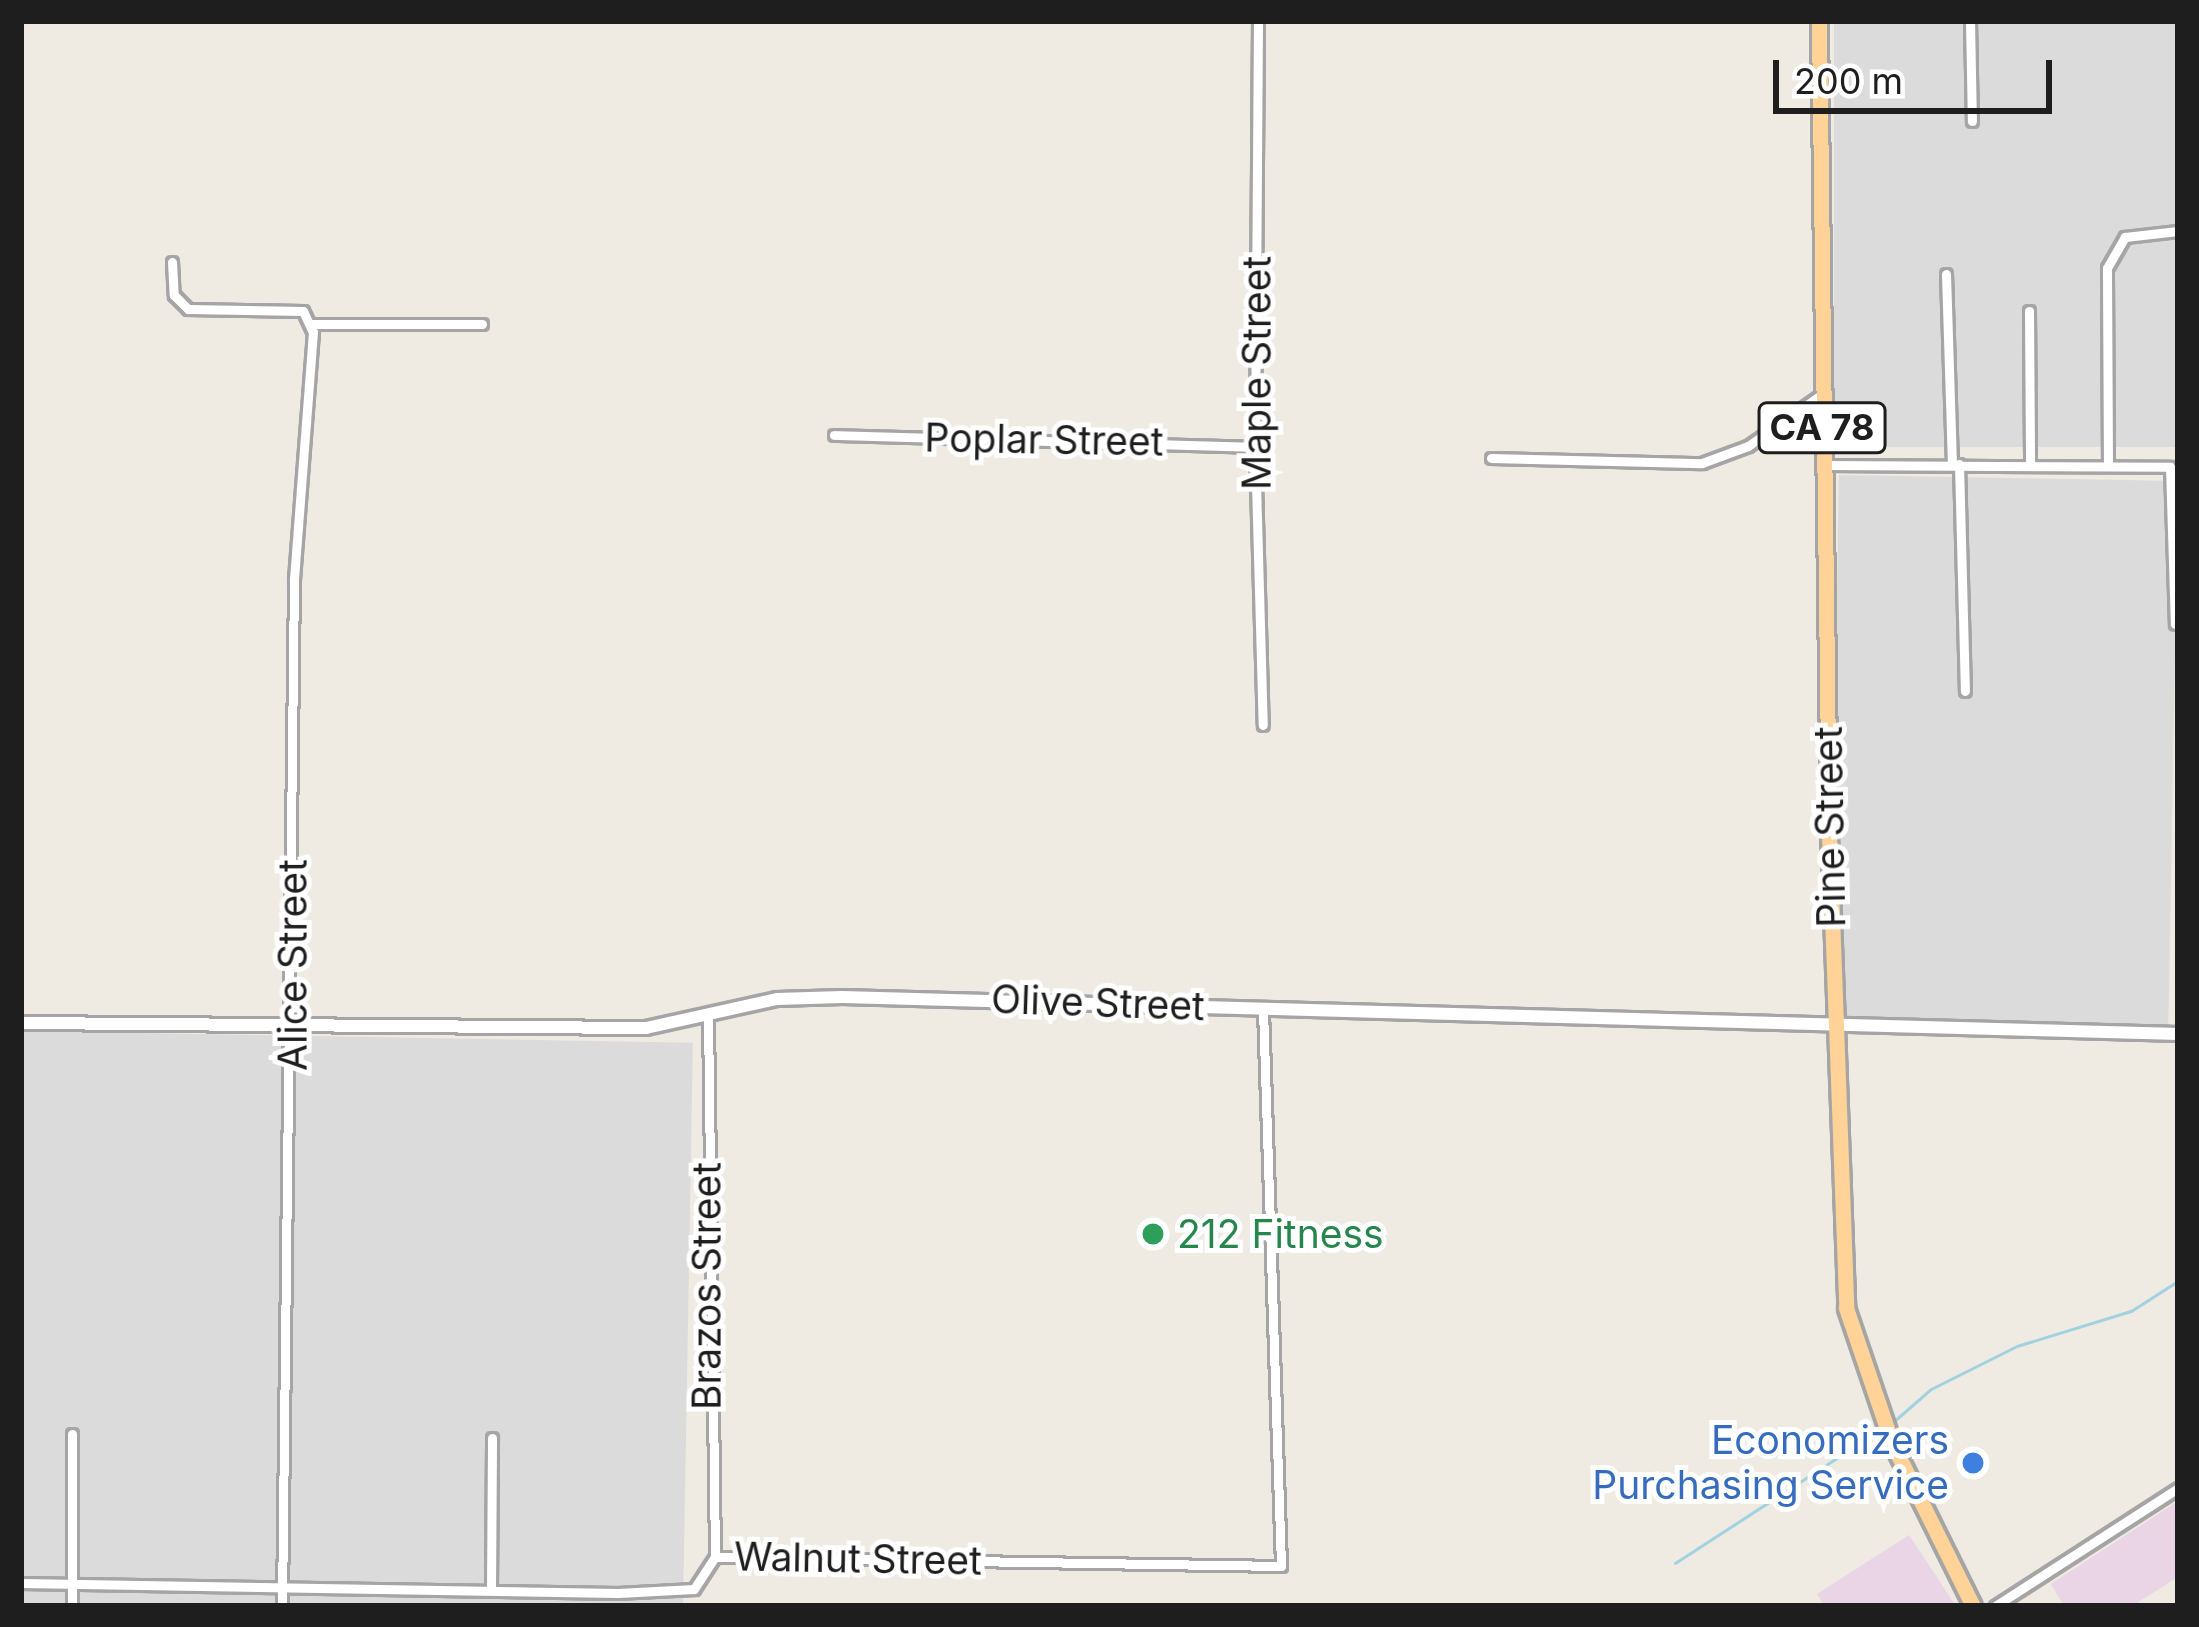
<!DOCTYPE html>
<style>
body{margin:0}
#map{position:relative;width:2199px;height:1627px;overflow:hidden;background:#efebe3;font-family:Inter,sans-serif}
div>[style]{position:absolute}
.residential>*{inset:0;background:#dcdbdb;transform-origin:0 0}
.industrial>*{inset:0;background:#e9d5e5}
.stream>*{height:3px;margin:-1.5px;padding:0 1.5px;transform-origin:1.5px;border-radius:1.5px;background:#a1d2df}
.roads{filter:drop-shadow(3px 0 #a5a5a5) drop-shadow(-3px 0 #a5a5a5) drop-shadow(0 3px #a5a5a5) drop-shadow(0 -3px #a5a5a5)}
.minor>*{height:9px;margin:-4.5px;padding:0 4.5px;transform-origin:4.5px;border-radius:4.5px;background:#fff}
.tertiary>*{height:12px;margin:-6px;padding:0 6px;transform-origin:6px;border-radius:6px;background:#fff}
.primary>*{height:15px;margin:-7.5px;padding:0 7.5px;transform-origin:7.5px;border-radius:7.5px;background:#ffd298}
.dots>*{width:33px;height:33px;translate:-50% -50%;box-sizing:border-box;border:6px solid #fff;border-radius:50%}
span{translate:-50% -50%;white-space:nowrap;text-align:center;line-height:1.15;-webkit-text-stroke:10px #fff;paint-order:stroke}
.shield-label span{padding:3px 9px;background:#fff;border:3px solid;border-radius:9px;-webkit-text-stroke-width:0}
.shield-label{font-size:36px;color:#1e1e1e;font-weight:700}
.street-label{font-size:39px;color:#1e1e1e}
.leisure-label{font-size:39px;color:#27864d}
.left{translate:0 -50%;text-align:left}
.shop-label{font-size:39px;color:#366cbe}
.right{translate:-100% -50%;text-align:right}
.frame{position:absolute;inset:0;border:24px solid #1e1e1e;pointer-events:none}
.scale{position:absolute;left:1773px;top:60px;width:279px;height:54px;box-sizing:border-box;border:6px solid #1e1e1e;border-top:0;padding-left:15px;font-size:36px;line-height:42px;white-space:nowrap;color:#1e1e1e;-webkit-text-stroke:9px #fff;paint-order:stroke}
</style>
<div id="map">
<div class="residential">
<div style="left:1834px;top:21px;width:344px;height:426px"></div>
<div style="left:1839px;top:475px;width:339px;height:544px;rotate:1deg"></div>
<div style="left:21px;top:1031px;width:672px;height:575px;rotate:1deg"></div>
</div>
<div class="industrial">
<div style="clip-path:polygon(2178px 1501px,2178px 1577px,2132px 1606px,2064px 1606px,2051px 1584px)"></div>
<div style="clip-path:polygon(1909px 1535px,1956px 1606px,1824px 1606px,1817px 1594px)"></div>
</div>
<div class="stream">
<div style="left:1893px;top:1422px;width:50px;rotate:-41deg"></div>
<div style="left:1931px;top:1389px;width:96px;rotate:-26.6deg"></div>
<div style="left:2017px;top:1346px;width:119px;rotate:-17.1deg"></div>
<div style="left:2131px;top:1311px;width:56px;rotate:-32.6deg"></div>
<div style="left:1675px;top:1563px;width:244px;rotate:-33deg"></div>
</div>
<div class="roads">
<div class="minor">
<div style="left:1258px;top:21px;width:426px;rotate:90.4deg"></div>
<div style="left:1255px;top:447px;width:278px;rotate:88.4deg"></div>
<div style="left:1970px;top:21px;width:100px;rotate:88.9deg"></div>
<div style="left:172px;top:262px;width:33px;rotate:87deg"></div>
<div style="left:174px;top:295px;width:20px;rotate:45deg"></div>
<div style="left:188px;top:309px;width:115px;rotate:1deg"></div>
<div style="left:303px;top:311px;width:23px;rotate:65deg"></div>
<div style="left:313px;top:332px;width:248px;rotate:94.4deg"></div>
<div style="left:294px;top:579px;width:1027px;rotate:90.67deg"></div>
<div style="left:1946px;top:274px;width:190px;rotate:88.2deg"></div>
<div style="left:2029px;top:311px;width:155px;rotate:89.6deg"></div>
<div style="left:311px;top:324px;width:171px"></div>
<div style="left:834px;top:435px;width:421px;rotate:1.6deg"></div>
<div style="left:1491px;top:458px;width:211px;rotate:1.4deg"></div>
<div style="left:1702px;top:463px;width:49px;rotate:-20.3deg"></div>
<div style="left:1748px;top:446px;width:89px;rotate:-34.9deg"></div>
<div style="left:1959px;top:464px;width:227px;rotate:88.5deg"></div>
<div style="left:1823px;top:465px;width:347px;rotate:0.3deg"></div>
<div style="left:2170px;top:467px;width:157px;rotate:88.2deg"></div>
<div style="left:2108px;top:466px;width:198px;rotate:-90.3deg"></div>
<div style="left:2107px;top:268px;width:36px;rotate:-60deg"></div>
<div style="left:2125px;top:237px;width:53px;rotate:-6.5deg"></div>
<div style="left:708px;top:1015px;width:542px;rotate:89.26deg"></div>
<div style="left:72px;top:1434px;width:172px;rotate:90deg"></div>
<div style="left:21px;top:1583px;width:597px;rotate:0.96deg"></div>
<div style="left:618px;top:1593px;width:76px;rotate:-3deg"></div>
<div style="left:694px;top:1589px;width:38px;rotate:-57deg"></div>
<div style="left:715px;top:1557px;width:566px;rotate:0.91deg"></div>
<div style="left:1281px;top:1566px;width:558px;rotate:-91.85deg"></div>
<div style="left:491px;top:1589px;width:151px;rotate:-89.6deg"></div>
<div style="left:1995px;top:1606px;width:218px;rotate:-32.8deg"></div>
</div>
<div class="tertiary">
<div style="left:21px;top:1023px;width:625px;rotate:0.46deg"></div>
<div style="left:646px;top:1028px;width:134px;rotate:-12.5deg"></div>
<div style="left:777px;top:999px;width:65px;rotate:-1.8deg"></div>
<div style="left:842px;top:997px;width:1337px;rotate:1.59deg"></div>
</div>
<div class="primary">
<div style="left:1819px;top:21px;width:813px;rotate:89.3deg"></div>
<div style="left:1829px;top:834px;width:474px;rotate:87.9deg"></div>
<div style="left:1846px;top:1308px;width:143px;rotate:71.2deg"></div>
<div style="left:1892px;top:1443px;width:182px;rotate:63.6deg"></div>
</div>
</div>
<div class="dots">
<div style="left:1153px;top:1234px;background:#2e9e5b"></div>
<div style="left:1973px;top:1463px;background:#3f7fe0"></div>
</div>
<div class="shield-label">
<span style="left:1822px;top:428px">CA 78</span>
</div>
<div class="street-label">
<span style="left:1257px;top:373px;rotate:-90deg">Maple Street</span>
<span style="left:1044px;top:440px;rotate:1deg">Poplar Street</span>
<span style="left:1830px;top:827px;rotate:-91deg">Pine Street</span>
<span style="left:293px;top:965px;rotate:-90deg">Alice Street</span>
<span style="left:1098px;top:1003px;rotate:2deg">Olive Street</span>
<span style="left:707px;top:1286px;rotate:-90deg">Brazos Street</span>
<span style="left:858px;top:1559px;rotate:1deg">Walnut Street</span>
</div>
<div class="leisure-label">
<span class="left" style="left:1177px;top:1234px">212 Fitness</span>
</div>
<div class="shop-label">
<span class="right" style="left:1949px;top:1463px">Economizers<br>Purchasing Service</span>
</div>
<div class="frame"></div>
<div class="scale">200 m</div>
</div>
